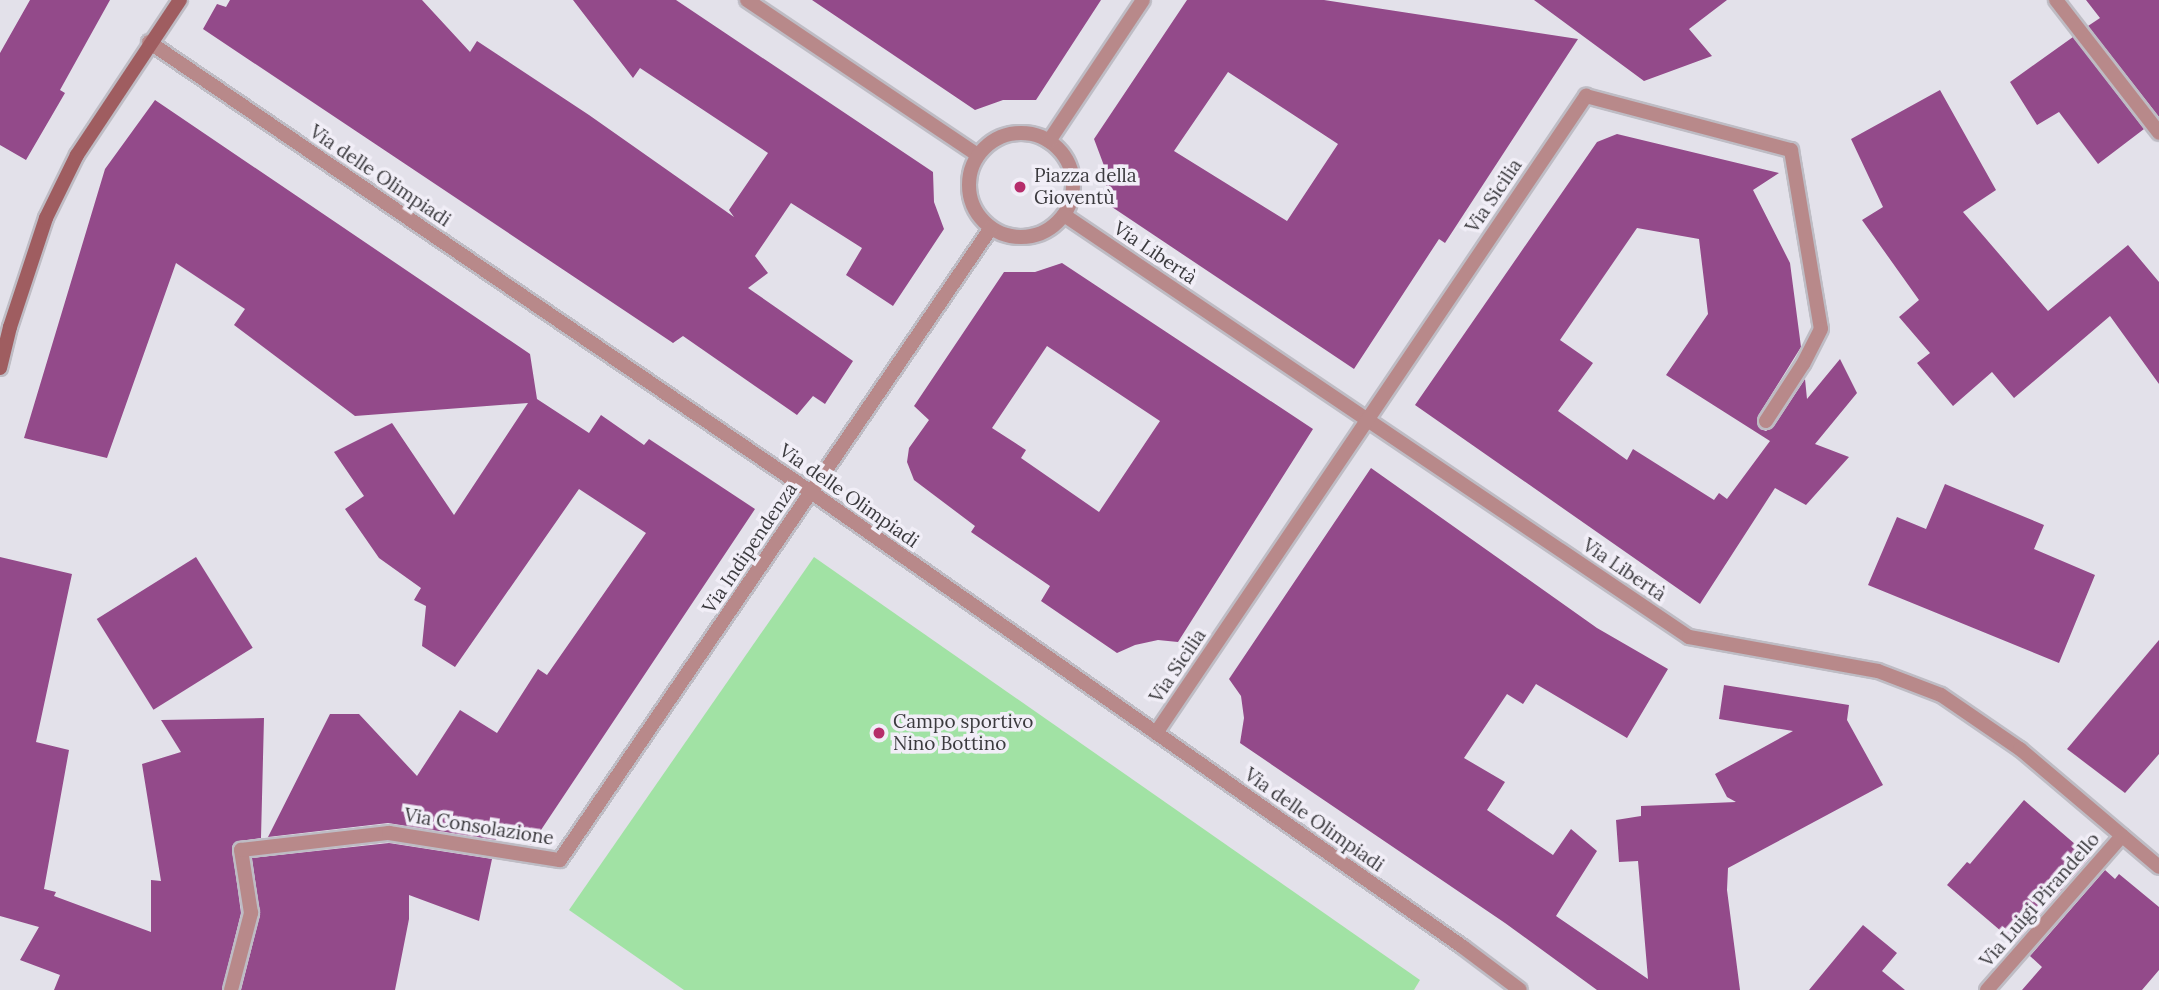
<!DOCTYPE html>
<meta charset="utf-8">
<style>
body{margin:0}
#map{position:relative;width:2159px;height:990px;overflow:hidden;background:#e3e1ea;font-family:Lora,serif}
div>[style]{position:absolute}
.green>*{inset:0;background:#a1e2a4}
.building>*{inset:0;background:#934a8a;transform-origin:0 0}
.roads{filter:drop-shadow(2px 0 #bebcc4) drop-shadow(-2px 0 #bebcc4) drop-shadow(0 2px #bebcc4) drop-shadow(0 -2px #bebcc4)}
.street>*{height:14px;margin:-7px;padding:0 7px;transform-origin:7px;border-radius:7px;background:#b8898a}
.street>.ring{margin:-7px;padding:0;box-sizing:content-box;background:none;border:14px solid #b8898a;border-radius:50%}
.secondary>*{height:14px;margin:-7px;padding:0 7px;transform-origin:7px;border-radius:7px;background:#9f5d60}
.dots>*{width:19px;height:19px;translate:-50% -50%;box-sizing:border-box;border:4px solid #f1eef7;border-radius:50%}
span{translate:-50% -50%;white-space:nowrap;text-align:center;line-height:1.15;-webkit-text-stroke:7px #f1eef7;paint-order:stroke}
.street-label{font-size:19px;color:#3b3a3e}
.poi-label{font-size:19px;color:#3b3a3e}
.left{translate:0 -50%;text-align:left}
</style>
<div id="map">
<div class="green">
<div style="clip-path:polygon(814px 557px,1420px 980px,1414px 990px,684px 990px,569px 910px)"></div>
</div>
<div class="building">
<div style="clip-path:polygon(30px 0,110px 0,60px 90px,65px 93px,26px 160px,0 145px,0 53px)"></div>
<div style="clip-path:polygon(230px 0,422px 0,470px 52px,477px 41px,589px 115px,734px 217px,729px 210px,768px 153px,640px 68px,633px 78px,573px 0,676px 0,933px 172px,934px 202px,944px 229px,893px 306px,846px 275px,862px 248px,791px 203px,755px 256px,768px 273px,748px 288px,853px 361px,825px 404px,813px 396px,797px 415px,683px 336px,673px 343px,203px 29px,217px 4px,226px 7px)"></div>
<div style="clip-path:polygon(812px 0,1101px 0,1036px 100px,1003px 100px,975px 110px)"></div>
<div style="clip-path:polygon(evenodd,1187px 0,1324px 0,1578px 39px,1445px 243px,1439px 239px,1354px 369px,1106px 203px,1106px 171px,1094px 139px,1187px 0,1228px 72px,1338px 144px,1287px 221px,1174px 151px,1228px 72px)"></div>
<div style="clip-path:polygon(1534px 0,1727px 0,1689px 29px,1712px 56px,1644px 81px)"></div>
<div style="clip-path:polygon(2086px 0,2159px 0,2159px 117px,2088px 26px,2100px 18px)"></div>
<div style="clip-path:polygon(2073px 37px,2144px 129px,2098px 164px,2059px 112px,2037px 125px,2010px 82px)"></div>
<div style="clip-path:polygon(1940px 90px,1996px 190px,1963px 212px,2048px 311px,2128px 245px,2159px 282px,2159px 384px,2110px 316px,2014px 398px,1992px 372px,1953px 406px,1917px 363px,1930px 353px,1899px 317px,1919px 300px,1862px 220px,1883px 207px,1851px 139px)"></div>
<div style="clip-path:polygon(155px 100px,530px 354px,537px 399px,589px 433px,601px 415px,644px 445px,649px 439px,755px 509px,531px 845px,500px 826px,496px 840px,388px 823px,268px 837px,330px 714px,359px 714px,417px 776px,460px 710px,497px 733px,538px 669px,547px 675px,646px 533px,579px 489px,455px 667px,422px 646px,426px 606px,414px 600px,421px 588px,379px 558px,345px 509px,364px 496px,334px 452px,392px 423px,454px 515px,528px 403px,355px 416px,234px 325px,245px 309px,176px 263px,107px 458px,24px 438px,105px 169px)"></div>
<div style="clip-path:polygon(evenodd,1617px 134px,1779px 173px,1753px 190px,1790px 263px,1801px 347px,1758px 416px,1760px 429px,1766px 431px,1774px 426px,1805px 379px,1807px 399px,1840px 359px,1857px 393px,1815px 444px,1849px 457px,1806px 505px,1775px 488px,1700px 604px,1415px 405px,1597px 142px,1617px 134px,1637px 228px,1699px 239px,1708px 314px,1666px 375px,1770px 441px,1727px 499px,1719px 493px,1714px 500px,1633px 449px,1627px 460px,1558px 411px,1593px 363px,1560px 340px,1637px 228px)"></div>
<div style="clip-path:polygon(evenodd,1062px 263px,1313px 429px,1178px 642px,1158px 640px,1135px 645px,1117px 653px,1041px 601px,1050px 586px,971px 532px,975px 526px,914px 480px,907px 462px,909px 448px,929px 420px,914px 406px,1004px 272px,1035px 272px,1062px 263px,1047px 346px,1160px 421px,1099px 512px,1021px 458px,1026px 450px,992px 428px,1047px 346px)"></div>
<div style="clip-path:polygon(1371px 468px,1597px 628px,1668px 669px,1627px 738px,1536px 684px,1523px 704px,1507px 694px,1464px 758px,1505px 782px,1487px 810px,1553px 855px,1571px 829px,1597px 851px,1556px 916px,1648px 979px,1638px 861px,1619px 862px,1616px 820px,1641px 816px,1641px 806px,1736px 802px,1727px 797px,1715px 774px,1793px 731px,1719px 719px,1724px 685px,1849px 705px,1847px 720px,1883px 785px,1728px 868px,1727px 890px,1740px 990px,1597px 990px,1505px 923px,1240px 743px,1244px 718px,1241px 696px,1229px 679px)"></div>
<div style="clip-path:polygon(1945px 484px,2044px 525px,2034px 549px,2095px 575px,2059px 663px,1868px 585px,1897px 517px,1926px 529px)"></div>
<div style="clip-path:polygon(0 557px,72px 574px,36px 742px,69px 750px,44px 889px,56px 892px,54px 896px,151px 932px,151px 880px,161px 881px,142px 764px,181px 752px,161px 720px,264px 718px,261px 838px,239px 841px,232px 847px,241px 913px,222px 990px,54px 990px,60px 975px,20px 960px,39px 927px,0 916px)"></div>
<div style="left:196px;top:557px;width:107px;height:117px;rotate:58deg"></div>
<div style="clip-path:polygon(2159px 640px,2159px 754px,2125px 793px,2067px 749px)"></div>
<div style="clip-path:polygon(2024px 800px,2090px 857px,2015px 943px,1947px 885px,1967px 862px,1970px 864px)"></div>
<div style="clip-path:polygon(389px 843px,492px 859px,479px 921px,409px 895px,409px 919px,395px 990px,241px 990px,260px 915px,252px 858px)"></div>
<div style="clip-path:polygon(2105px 870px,2115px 879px,2119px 874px,2159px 907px,2159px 970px,2142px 990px,2022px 990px,2042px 967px,2030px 956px)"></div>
<div style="clip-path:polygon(1863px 925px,1897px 953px,1882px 971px,1905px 990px,1809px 990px)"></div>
</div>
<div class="roads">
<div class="street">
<div style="left:747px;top:0;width:278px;rotate:33.9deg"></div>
<div style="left:2056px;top:0;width:168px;rotate:52.2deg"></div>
<div style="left:149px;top:42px;width:800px;rotate:34.21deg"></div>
<div style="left:811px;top:492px;width:795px;rotate:34.91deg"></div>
<div style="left:1463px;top:947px;width:71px;rotate:37deg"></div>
<div class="ring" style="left:969px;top:133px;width:90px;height:90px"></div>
<div style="left:1049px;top:141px;width:169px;rotate:-56.3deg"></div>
<div style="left:1064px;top:215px;width:754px;rotate:34.03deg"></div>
<div style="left:1689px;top:637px;width:192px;rotate:10.2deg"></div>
<div style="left:1878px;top:671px;width:67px;rotate:20.9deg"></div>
<div style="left:1941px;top:695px;width:96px;rotate:34.4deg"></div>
<div style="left:2020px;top:749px;width:182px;rotate:40.3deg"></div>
<div style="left:1156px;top:733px;width:769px;rotate:-55.98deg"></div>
<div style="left:1586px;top:96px;width:212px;rotate:14.8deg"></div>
<div style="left:1791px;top:150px;width:181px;rotate:80.5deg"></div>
<div style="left:1821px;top:329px;width:39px;rotate:117deg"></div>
<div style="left:1803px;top:364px;width:68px;rotate:123deg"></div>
<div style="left:231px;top:990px;width:80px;rotate:-75.4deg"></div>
<div style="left:251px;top:913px;width:64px;rotate:-99deg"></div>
<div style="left:241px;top:850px;width:149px;rotate:-6.6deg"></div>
<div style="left:389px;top:833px;width:173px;rotate:9deg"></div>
<div style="left:560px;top:860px;width:765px;rotate:-55.71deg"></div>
<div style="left:1987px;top:990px;width:205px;rotate:-48.8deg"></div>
</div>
<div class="secondary">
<div style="left:0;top:368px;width:42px;rotate:-76.3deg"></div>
<div style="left:10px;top:327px;width:115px;rotate:-71.7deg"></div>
<div style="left:46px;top:218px;width:70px;rotate:-63.8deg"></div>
<div style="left:77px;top:155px;width:186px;rotate:-56.4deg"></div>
</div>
</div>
<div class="dots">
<div style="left:1020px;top:187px;background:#b62d6b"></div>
<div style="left:879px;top:733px;background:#b62d6b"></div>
</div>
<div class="street-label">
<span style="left:380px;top:176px;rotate:34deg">Via delle Olimpiadi</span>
<span style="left:1494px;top:196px;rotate:-56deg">Via Sicilia</span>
<span style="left:1155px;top:253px;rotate:34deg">Via Libertà</span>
<span style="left:849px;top:496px;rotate:35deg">Via delle Olimpiadi</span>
<span style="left:750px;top:548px;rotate:-56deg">Via Indipendenza</span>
<span style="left:1624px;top:570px;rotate:34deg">Via Libertà</span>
<span style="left:1178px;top:666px;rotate:-56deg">Via Sicilia</span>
<span style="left:1314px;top:820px;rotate:35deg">Via delle Olimpiadi</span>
<span style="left:479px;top:827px;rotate:9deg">Via Consolazione</span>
<span style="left:2040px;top:900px;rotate:-49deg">Via Luigi Pirandello</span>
</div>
<div class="poi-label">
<span class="left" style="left:1034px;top:187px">Piazza della<br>Gioventù</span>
<span class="left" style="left:893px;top:733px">Campo sportivo<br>Nino Bottino</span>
</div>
</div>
